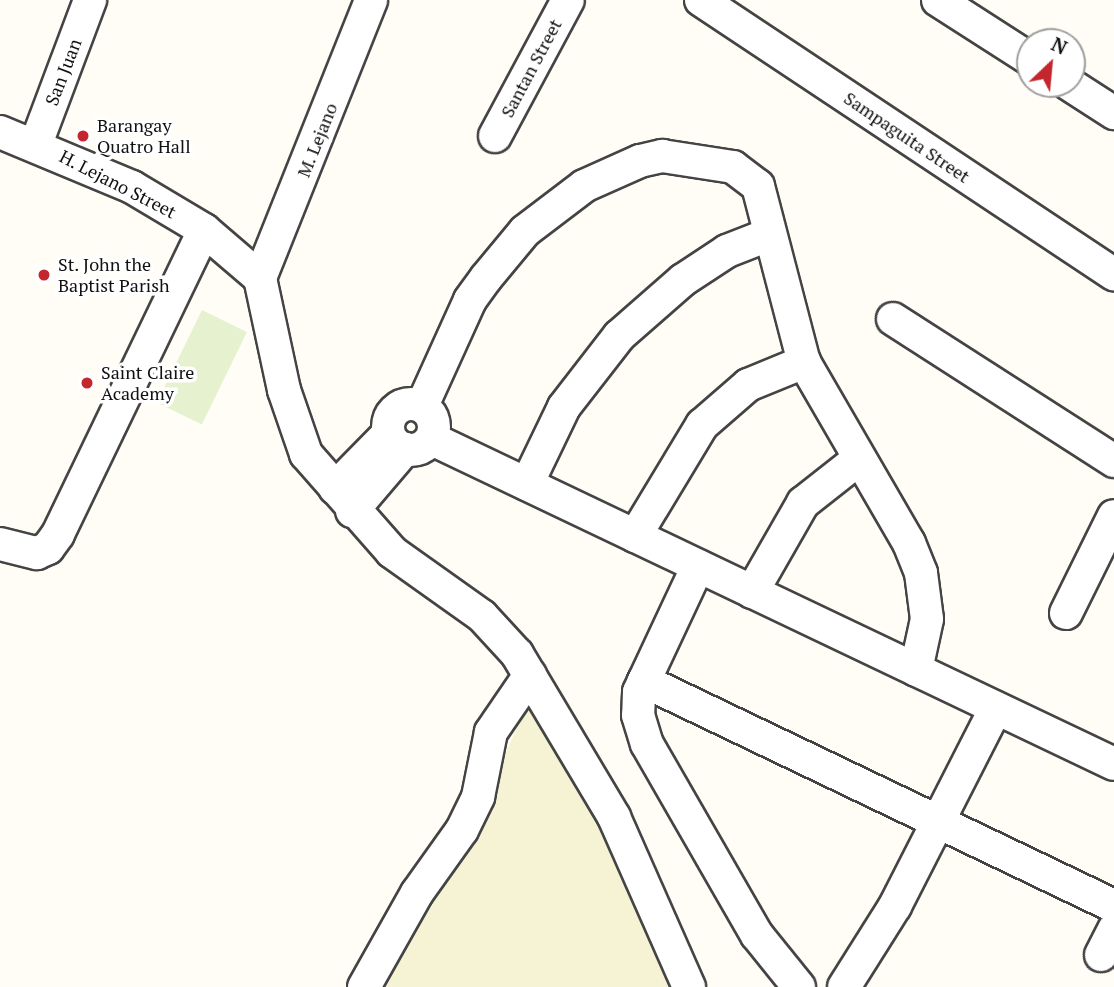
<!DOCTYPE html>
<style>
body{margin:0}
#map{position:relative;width:1114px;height:987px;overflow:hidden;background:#fffdf5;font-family:"PT Serif",serif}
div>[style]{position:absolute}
.farmland>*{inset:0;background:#f6f3d4}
.pitch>*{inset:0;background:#e6f2cf;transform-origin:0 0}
.roads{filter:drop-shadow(2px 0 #444) drop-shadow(-2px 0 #444) drop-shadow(0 2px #444) drop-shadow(0 -2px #444)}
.minor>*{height:32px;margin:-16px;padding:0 16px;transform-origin:16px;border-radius:16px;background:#fff}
.minor>.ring{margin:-16px;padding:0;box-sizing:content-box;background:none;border:32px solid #fff;border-radius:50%}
.dots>*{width:19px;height:19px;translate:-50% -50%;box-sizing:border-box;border:4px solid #fff;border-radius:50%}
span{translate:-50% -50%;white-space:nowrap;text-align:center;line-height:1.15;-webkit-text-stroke:7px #fff;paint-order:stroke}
.street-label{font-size:18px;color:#111}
.poi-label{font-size:18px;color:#111}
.left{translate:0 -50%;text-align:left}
.north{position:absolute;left:1016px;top:28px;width:70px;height:70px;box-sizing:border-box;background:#fff;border:2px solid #a0a0a0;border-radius:50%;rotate:26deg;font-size:19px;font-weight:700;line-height:28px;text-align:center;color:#111}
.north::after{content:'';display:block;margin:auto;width:24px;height:32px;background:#c4262e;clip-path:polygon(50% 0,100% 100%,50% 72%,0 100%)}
</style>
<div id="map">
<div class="farmland">
<div style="clip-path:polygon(529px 700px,595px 819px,677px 987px,376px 987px,472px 831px)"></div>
</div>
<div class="pitch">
<div style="left:202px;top:310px;width:50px;height:103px;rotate:26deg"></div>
</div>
<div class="roads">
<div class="minor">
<div style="left:701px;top:0;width:496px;rotate:33.6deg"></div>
<div style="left:938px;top:0;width:109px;rotate:32.7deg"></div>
<div style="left:1069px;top:84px;width:54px;rotate:32.8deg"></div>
<div style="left:0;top:132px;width:143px;rotate:22.6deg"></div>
<div style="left:132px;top:187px;width:84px;rotate:30.8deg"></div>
<div style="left:204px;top:230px;width:74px;rotate:40.6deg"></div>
<div style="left:495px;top:136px;width:154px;rotate:-61.8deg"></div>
<div style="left:36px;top:144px;width:154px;rotate:-69.4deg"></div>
<div style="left:260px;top:278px;width:115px;rotate:77.9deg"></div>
<div style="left:284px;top:390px;width:68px;rotate:71deg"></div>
<div style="left:306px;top:454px;width:130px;rotate:48.7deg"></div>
<div style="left:392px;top:552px;width:110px;rotate:35.4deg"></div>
<div style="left:482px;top:616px;width:52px;rotate:47.4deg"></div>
<div style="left:517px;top:654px;width:190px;rotate:59.2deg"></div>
<div style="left:614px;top:817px;width:186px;rotate:66.2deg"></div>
<div style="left:260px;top:278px;width:299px;rotate:-68.2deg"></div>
<div style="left:893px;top:319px;width:263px;rotate:32.7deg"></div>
<div class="ring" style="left:388px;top:404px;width:14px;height:14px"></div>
<div style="left:422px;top:406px;width:116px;rotate:-65.6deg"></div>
<div style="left:470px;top:300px;width:27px;rotate:-54deg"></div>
<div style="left:486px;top:278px;width:61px;rotate:-50.3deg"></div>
<div style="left:525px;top:231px;width:74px;rotate:-37.3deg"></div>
<div style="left:584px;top:186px;width:61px;rotate:-24.1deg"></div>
<div style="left:640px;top:161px;width:23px;rotate:-13deg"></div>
<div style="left:662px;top:156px;width:72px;rotate:8.8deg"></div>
<div style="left:733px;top:167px;width:31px;rotate:37deg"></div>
<div style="left:758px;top:186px;width:182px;rotate:75.4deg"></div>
<div style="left:804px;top:362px;width:209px;rotate:59.9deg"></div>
<div style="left:909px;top:543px;width:32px;rotate:68deg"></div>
<div style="left:921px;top:573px;width:46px;rotate:82.6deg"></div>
<div style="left:927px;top:619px;width:52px;rotate:102.2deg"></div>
<div style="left:432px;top:439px;width:755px;rotate:25.48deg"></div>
<div style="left:527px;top:484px;width:85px;rotate:-64.3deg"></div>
<div style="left:564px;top:407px;width:90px;rotate:-52.2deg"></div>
<div style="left:619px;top:336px;width:85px;rotate:-41.2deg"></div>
<div style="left:683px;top:280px;width:53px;rotate:-33.4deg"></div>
<div style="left:727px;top:251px;width:44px;rotate:-21.3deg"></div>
<div style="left:335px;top:488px;width:76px;rotate:-45.5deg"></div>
<div style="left:352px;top:511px;width:82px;rotate:-49.5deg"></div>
<div style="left:635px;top:536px;width:130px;rotate:-58.9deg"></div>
<div style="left:702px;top:425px;width:61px;rotate:-41deg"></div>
<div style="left:748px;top:385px;width:61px;rotate:-22.3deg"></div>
<div style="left:0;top:544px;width:38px;rotate:14deg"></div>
<div style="left:37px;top:553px;width:12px;rotate:-24deg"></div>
<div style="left:48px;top:548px;width:17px;rotate:-54deg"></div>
<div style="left:58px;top:534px;width:337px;rotate:-64.3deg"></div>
<div style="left:698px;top:566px;width:139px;rotate:115.1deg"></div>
<div style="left:639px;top:692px;width:23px;rotate:92deg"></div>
<div style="left:638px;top:715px;width:30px;rotate:73deg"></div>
<div style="left:647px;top:744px;width:220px;rotate:60.1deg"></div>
<div style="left:757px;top:935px;width:67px;rotate:51.1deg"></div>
<div style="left:752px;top:592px;width:103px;rotate:-60.2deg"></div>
<div style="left:803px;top:503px;width:71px;rotate:-38.2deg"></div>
<div style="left:1066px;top:613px;width:108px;rotate:-63.7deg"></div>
<div style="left:644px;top:681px;width:521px;rotate:25.58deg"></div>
<div style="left:1101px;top:955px;width:29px;rotate:-63deg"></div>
<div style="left:364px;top:987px;width:108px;rotate:-60.6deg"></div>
<div style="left:417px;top:893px;width:77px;rotate:-54.5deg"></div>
<div style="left:462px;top:830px;width:37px;rotate:-64deg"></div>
<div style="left:478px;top:797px;width:66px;rotate:-78.7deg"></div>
<div style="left:491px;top:732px;width:69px;rotate:-55.6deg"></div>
<div style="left:844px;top:987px;width:96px;rotate:-57.8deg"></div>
<div style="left:895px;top:906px;width:222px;rotate:-63deg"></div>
</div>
</div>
<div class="dots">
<div style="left:83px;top:136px;background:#c4262e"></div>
<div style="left:44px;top:275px;background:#c4262e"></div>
<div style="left:87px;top:383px;background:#c4262e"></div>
</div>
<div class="street-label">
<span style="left:531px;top:68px;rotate:-62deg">Santan Street</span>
<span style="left:63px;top:72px;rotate:-69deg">San Juan</span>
<span style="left:907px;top:137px;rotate:34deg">Sampaguita Street</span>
<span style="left:317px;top:140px;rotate:-68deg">M. Lejano</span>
<span style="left:118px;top:184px;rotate:27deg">H. Lejano Street</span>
</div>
<div class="poi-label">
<span class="left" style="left:97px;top:136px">Barangay<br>Quatro Hall</span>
<span class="left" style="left:58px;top:275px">St. John the<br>Baptist Parish</span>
<span class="left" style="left:101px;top:383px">Saint Claire<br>Academy</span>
</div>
<div class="north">N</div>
</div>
